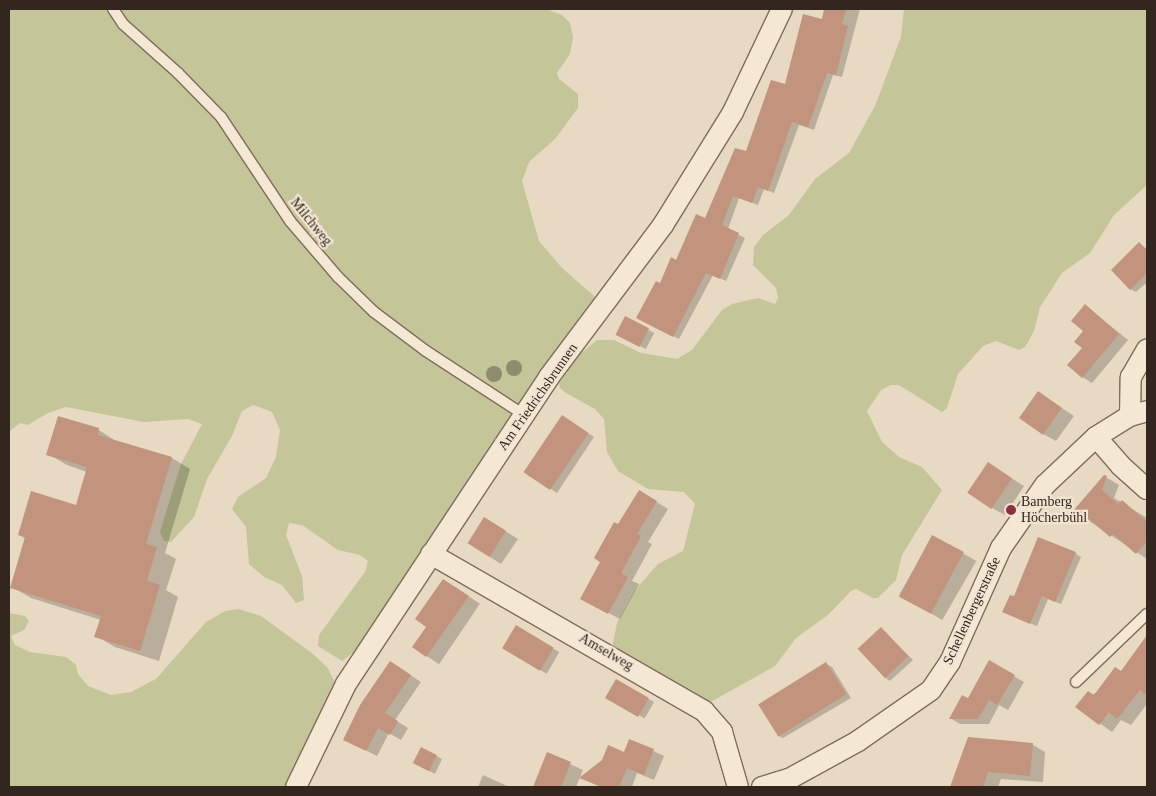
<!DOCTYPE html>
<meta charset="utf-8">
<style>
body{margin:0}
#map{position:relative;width:1156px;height:796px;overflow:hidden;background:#e8d9c3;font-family:Georgia,serif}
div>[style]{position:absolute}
.green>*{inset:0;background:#c4c598}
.shadow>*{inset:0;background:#0003;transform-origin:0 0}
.building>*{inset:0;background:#c2937d;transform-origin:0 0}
.roads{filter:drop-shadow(1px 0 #806c5c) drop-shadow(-1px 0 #806c5c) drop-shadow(0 1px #806c5c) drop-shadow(0 -1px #806c5c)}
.lane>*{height:10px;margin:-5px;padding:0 5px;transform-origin:5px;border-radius:5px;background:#f4e8d5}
.street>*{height:20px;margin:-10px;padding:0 10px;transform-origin:10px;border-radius:10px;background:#f4e8d5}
.trees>*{width:16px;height:16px;margin:-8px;border-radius:50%;background:#8f8b6d}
.dots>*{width:14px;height:14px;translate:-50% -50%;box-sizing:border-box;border:2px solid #f1e5d2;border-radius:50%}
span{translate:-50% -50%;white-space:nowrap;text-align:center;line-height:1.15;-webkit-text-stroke:4.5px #f1e5d2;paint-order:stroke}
.street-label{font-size:14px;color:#32261e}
.poi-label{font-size:14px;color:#32261e}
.left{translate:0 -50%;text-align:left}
.frame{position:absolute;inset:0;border:10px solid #32261e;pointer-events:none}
</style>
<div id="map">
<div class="green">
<div style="clip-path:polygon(9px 9px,546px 9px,562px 15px,570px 23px,573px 37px,570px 54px,557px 73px,559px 79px,578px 94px,578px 108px,555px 139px,529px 162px,522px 181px,539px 241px,562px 268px,594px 296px,595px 305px,358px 649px,342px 661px,318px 646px,319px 635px,365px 572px,368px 561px,360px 555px,338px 550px,302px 525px,289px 523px,286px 535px,302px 576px,304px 600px,296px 603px,282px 585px,264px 577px,249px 564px,246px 527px,232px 509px,238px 497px,266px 478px,276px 457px,280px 430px,272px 412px,253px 405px,242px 411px,232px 436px,207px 479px,194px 517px,171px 542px,164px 541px,160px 532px,164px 519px,181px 464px,202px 424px,188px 419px,144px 422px,66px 407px,48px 413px,28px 425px,20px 423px,9px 432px)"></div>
<div style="clip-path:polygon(904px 9px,1147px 9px,1147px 185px,1114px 215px,1090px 253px,1062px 273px,1040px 307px,1034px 331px,1025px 347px,1019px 350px,996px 341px,983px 346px,958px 374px,947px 408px,942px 412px,899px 385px,891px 385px,881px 390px,867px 411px,882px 442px,899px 457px,922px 467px,942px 490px,902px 555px,896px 580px,878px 598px,873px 598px,856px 589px,851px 591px,828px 615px,796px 638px,775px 666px,707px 704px,612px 648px,617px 623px,635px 590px,658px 564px,683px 551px,695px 504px,684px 492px,648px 489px,618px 471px,607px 452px,604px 419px,595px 409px,566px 393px,560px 388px,559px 383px,580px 354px,597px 340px,614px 340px,641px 353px,677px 359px,692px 350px,722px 310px,732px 304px,758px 298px,775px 304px,778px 298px,776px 288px,753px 265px,754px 247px,763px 235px,789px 215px,815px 179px,849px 153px,875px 106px,901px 37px)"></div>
<div style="clip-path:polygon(238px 609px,261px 616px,313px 654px,327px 667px,334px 680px,334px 688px,286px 787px,9px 787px,9px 613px,25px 616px,29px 621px,24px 630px,11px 636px,15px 645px,30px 652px,66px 657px,76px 665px,78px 674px,88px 686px,111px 695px,131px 692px,156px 679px,206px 622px,225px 611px)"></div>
</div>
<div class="shadow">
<div style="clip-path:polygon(825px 9px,860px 9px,842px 77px,833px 75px,814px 130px,799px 125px,774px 193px,764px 189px,758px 205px,739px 198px,728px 229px,745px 238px,726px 281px,713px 275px,679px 339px,638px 317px,706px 220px,747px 153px,822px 20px)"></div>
<div style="clip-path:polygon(1139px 244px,1147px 249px,1147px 286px,1145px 284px,1136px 292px,1130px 289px)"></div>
<div style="clip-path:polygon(1086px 306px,1128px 340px,1092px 383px,1082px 377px)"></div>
<div style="left:626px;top:318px;width:32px;height:18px;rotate:28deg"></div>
<div style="clip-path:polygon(1039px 393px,1074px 416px,1056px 441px,1043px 434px)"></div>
<div style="clip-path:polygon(59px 417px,99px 430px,117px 442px,172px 458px,190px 469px,165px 553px,176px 559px,166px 590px,178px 597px,159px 661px,115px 647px,96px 636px,101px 620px,31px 598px,12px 587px,26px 539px,19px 535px,77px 506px,87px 472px,67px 465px,48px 454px)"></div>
<div style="clip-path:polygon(569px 420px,594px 437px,557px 493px,526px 472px)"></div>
<div style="clip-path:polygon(988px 463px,1024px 486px,1005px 515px,992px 508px)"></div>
<div style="clip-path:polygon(1104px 476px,1119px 485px,1114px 498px,1147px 518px,1147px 559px,1074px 511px)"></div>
<div style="clip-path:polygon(640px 492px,668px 509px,648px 542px,652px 544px,632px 581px,639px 584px,620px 619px,593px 605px,602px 561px)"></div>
<div style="clip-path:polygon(497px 526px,518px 539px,501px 564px,468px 543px)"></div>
<div style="left:933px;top:536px;width:50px;height:68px;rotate:30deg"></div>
<div style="clip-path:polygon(1075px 553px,1081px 557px,1061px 604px,1048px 599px,1037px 626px,1010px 615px,1015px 598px)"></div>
<div style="left:455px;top:587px;width:30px;height:73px;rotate:34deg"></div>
<div style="left:516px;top:627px;width:50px;height:25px;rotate:30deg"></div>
<div style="clip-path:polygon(881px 628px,913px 660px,890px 681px,884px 677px)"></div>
<div style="clip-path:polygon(1147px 637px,1147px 704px,1131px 725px,1121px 720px,1112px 732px,1077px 707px,1122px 672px)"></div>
<div style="clip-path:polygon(391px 662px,421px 682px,395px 720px,408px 728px,401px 740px,389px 733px,377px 756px,355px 745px)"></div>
<div style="clip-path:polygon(989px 662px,1024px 682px,1008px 710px,999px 705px,989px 724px,960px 724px,950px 718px,969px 700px)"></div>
<div style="clip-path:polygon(826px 664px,832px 667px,851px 698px,783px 738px,777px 735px)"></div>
<div style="left:616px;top:680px;width:44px;height:19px;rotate:30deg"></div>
<div style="clip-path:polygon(968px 739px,1033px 745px,1045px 752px,1043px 782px,1001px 779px,998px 787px,951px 787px)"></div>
<div style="clip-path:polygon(630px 740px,664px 756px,654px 780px,637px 773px,632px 787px,600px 787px,582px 778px,624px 753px)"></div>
<div style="clip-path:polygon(421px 748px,442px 759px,435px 774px,420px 766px)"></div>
<div style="clip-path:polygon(548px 754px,583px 770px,576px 787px,535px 787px)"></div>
<div style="clip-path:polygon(483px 775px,505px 785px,510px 787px,478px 787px)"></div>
</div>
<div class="building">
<div style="clip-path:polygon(824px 9px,846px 9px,842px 24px,848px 26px,836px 75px,827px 73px,808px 127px,792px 122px,768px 191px,758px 187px,752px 203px,733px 196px,722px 225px,739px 233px,720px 279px,706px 273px,673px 337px,636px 318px,656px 281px,660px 283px,671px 257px,676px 260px,696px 214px,705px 218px,735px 148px,746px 151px,771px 80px,785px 84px,803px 14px,822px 19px)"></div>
<div style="clip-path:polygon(1139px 242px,1147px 250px,1147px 273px,1130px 290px,1111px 270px)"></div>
<div style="clip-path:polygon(1085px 304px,1119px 334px,1082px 378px,1067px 365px,1082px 348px,1074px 342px,1083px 331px,1071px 321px)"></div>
<div style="left:625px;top:316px;width:27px;height:21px;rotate:27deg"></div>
<div style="left:1038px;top:391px;width:29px;height:33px;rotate:35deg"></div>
<div style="left:562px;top:415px;width:32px;height:69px;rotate:34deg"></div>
<div style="clip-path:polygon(58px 416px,99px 428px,98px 435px,172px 457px,146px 544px,157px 547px,147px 581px,160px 585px,140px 651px,94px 637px,101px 616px,10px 588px,25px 537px,18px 535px,31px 491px,76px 505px,87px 467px,46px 455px)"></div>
<div style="left:988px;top:462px;width:29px;height:37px;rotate:34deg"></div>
<div style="clip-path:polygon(1104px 475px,1107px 476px,1102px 490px,1118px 504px,1122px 500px,1147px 522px,1147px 541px,1136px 554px,1113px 534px,1110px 537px,1089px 519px,1087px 524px,1073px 511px)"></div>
<div style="clip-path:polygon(639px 490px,657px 501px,637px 534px,641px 536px,621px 573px,628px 577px,608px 614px,580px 599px,600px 562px,594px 558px,614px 522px,618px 524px)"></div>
<div style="left:484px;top:517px;width:26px;height:31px;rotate:32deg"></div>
<div style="left:932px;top:535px;width:36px;height:70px;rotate:28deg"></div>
<div style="clip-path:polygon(1038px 537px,1076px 552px,1055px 602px,1042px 596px,1030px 624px,1002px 612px,1010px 595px,1014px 596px)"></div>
<div style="clip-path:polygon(443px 579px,469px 596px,426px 657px,412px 647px,426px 627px,415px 619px)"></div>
<div style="left:516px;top:625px;width:44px;height:27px;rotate:31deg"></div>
<div style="left:881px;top:627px;width:40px;height:32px;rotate:47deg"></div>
<div style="clip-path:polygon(1147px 635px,1147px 696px,1140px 690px,1117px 719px,1109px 712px,1099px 725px,1075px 707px,1088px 691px,1094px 695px,1115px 667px,1121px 671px)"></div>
<div style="clip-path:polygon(989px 660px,1015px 675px,997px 705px,989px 700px,978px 719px,949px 719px,962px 695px,968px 698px)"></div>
<div style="clip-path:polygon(390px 661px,411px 675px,385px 713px,398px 721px,390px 735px,378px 728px,366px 751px,343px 740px,360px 705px)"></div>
<div style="left:826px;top:662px;width:38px;height:80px;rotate:58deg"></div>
<div style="left:616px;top:679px;width:38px;height:22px;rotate:30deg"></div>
<div style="clip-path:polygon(968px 737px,1033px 743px,1030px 776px,988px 772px,983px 787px,950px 787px)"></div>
<div style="clip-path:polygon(629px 739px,654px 749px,644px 775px,627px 768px,619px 787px,602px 787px,579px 778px,602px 760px,608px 745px,624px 752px)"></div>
<div style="left:421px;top:747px;width:18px;height:18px;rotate:27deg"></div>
<div style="clip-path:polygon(547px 752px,571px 762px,561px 787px,533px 787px)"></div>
</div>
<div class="roads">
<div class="lane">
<div style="left:113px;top:9px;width:18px;rotate:56deg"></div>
<div style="left:123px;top:24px;width:74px;rotate:41.7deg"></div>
<div style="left:178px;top:73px;width:62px;rotate:45.7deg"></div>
<div style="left:221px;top:117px;width:125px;rotate:56.4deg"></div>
<div style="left:290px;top:221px;width:74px;rotate:49.4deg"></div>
<div style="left:338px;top:277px;width:50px;rotate:44.2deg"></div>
<div style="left:374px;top:312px;width:65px;rotate:36.9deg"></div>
<div style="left:426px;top:351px;width:117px;rotate:33.1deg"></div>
<div style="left:1076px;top:682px;width:98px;rotate:-43.8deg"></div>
</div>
<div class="street">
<div style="left:1130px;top:416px;width:39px;rotate:-89deg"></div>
<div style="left:1131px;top:377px;width:32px;rotate:-60deg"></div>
<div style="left:1096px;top:437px;width:37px;rotate:49deg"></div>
<div style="left:1120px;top:465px;width:36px;rotate:42deg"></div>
<div style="left:431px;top:554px;width:315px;rotate:29.9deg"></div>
<div style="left:704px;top:711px;width:28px;rotate:49deg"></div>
<div style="left:722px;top:732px;width:57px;rotate:73.8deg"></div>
<div style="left:296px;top:787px;width:114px;rotate:-64.1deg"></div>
<div style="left:346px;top:684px;width:368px;rotate:-56.5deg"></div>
<div style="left:549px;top:377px;width:190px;rotate:-53.1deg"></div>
<div style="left:663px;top:225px;width:133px;rotate:-58.2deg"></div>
<div style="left:733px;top:112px;width:114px;rotate:-64.6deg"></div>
<div style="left:762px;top:787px;width:28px;rotate:-17deg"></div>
<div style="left:789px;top:779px;width:79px;rotate:-28.8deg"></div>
<div style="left:858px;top:741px;width:89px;rotate:-34.9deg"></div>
<div style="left:931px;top:690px;width:34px;rotate:-56deg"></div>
<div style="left:950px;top:662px;width:125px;rotate:-65.9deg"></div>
<div style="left:1001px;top:548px;width:77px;rotate:-55.1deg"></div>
<div style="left:1045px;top:485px;width:70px;rotate:-43.3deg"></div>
<div style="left:1096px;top:437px;width:40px;rotate:-32deg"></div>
<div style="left:1130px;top:416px;width:18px;rotate:-16deg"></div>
</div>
</div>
<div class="trees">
<div style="left:514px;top:368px"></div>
<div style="left:494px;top:374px"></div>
</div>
<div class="dots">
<div style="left:1011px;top:510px;background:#88333c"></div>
</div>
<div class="street-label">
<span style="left:311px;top:222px;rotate:51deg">Milchweg</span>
<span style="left:538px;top:397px;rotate:-55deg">Am Friedrichsbrunnen</span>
<span style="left:972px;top:611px;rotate:-65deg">Schellenbergerstraße</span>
<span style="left:606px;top:652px;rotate:30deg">Amselweg</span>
</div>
<div class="poi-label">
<span class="left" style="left:1021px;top:510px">Bamberg<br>Höcherbühl</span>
</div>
<div class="frame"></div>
</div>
